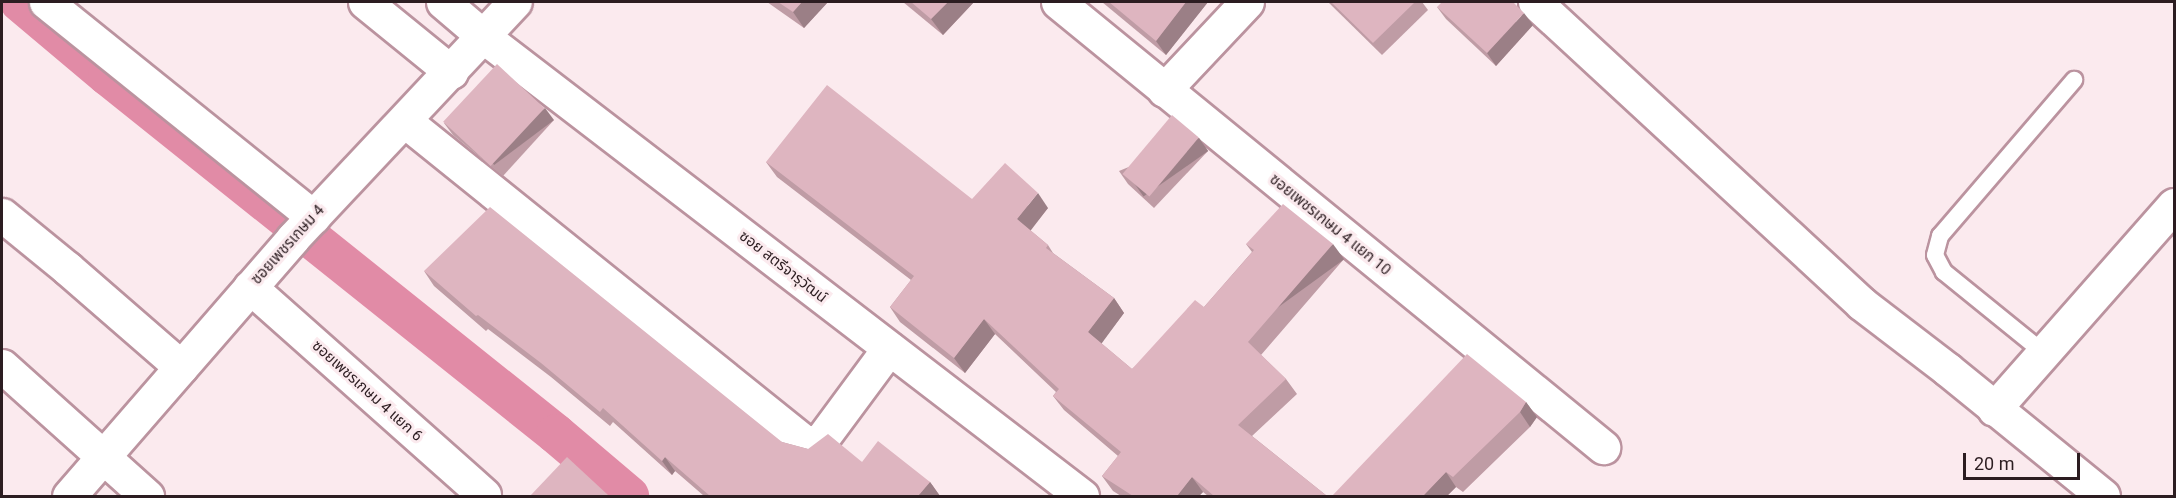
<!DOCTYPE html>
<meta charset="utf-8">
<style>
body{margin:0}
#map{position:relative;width:2176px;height:498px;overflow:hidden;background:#fbeaee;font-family:Roboto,"Noto Sans Thai",sans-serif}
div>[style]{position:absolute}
.canal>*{height:40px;margin:-20px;padding:0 20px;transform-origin:20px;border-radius:20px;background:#e18ba6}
.roads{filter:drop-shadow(2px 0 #bb939f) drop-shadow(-2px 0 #bb939f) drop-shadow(0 2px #bb939f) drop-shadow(0 -2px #bb939f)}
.service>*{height:16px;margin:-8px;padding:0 8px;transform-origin:8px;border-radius:8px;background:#fff}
.minor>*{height:33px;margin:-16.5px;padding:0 16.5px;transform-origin:16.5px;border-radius:16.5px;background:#fff}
.tertiary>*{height:33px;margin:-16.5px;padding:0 16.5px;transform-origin:16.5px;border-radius:16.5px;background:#fff}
.wall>*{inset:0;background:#bf9ca5}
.shaded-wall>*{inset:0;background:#9b7f86;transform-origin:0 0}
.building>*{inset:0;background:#deb5c0;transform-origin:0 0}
span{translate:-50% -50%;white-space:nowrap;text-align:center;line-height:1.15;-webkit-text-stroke:6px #fbeaee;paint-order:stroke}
.street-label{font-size:15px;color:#2c1d21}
.frame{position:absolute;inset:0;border:3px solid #2c1d21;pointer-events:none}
.scale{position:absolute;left:1963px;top:453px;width:117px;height:27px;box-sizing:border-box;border:3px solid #2c1d21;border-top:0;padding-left:8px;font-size:18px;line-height:21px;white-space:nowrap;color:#2c1d21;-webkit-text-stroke:4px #fbeaee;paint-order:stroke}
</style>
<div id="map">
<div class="canal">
<div style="left:20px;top:2px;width:115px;rotate:40.1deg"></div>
<div style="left:108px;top:76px;width:573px;rotate:38.63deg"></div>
<div style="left:556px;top:434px;width:96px;rotate:40.3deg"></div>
</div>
<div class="roads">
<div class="service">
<div style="left:2044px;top:353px;width:129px;rotate:-141deg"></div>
<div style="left:1944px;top:272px;width:19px;rotate:-118deg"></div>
<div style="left:1935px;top:255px;width:20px;rotate:-75deg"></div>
<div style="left:1940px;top:236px;width:206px;rotate:-49.3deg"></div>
</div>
<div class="minor">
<div style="left:46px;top:2px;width:343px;rotate:38.8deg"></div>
<div style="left:365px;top:2px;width:111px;rotate:39.1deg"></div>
<div style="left:443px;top:2px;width:54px;rotate:40.5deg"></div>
<div style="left:484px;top:37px;width:754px;rotate:37.51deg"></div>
<div style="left:1058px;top:2px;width:704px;rotate:39.23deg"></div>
<div style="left:1535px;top:2px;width:445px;rotate:42.7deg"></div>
<div style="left:1862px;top:304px;width:107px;rotate:37.4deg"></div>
<div style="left:1947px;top:369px;width:201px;rotate:39.1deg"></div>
<div style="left:1164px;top:90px;width:121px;rotate:-46.7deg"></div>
<div style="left:405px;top:121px;width:511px;rotate:38.8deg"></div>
<div style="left:803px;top:441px;width:8px;rotate:14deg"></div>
<div style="left:811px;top:443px;width:10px;rotate:-17deg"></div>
<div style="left:821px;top:440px;width:114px;rotate:-53.5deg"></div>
<div style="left:2px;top:215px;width:84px;rotate:39.2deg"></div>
<div style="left:67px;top:268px;width:151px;rotate:41deg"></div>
<div style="left:250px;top:287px;width:313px;rotate:41.6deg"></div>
<div style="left:2px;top:366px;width:195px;rotate:41.9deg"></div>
<div style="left:1994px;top:409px;width:272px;rotate:-48.6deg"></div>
</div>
<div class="tertiary">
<div style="left:69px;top:496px;width:342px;rotate:-49deg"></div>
<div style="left:293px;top:238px;width:324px;rotate:-46.8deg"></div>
</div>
</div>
<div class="wall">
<div style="clip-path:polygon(767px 2px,828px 2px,804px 28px)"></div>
<div style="clip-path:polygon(903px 2px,974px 2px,943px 35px)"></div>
<div style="clip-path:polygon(1102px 2px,1208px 2px,1166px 55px)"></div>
<div style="clip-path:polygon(1328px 2px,1422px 2px,1428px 10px,1382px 55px)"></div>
<div style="clip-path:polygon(1437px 7px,1533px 25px,1496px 66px,1446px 19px)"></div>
<div style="clip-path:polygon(554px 120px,503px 176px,453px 135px,444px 123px)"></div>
<div style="clip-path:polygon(1199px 138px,1208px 151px,1154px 208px,1128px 184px,1119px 171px)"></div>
<div style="clip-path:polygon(766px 162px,972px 199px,1048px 208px,1030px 230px,1048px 245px,1053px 253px,1114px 298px,1124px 313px,1101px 343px,1132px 369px,1204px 307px,1252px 252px,1246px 244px,1344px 259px,1261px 355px,1286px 379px,1297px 394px,1252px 436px,1327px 496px,1208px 496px,1203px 492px,1199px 496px,1121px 496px,1113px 491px,1102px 476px,1118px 456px,1064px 410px,1053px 396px,1056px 392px,995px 334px,965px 373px,900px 322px,890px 307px,911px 280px,777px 177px)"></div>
<div style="clip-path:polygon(424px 271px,782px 442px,808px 449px,862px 462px,930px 482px,940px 496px,704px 496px,675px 471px,672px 475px,613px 422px,610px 426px,551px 377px,488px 329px,486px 331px,434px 286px)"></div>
<div style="clip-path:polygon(1526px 402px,1537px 417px,1530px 427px,1463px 492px,1456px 487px,1447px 496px,1332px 496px)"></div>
</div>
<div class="shaded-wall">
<div style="clip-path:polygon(802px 2px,828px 2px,804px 28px,793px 12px)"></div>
<div style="clip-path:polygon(948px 2px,974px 2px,943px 35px,931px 19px)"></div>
<div style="clip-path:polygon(1186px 2px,1208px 2px,1166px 55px,1156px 41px)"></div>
<div style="clip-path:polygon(1524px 13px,1533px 25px,1496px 66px,1487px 53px)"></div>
<div style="left:545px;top:108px;width:15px;height:75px;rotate:53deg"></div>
<div style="left:1199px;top:138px;width:16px;height:79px;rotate:55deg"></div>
<div style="clip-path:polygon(1038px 193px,1048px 208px,1028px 234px,1017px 219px)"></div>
<div style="left:1333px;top:244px;width:19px;height:130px;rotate:54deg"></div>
<div style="clip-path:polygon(1114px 298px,1124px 313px,1099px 347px,1088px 332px)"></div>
<div style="clip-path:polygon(984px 319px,995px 334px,965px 373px,954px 358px)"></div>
<div style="clip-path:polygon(1526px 402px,1537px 417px,1530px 427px,1520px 412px)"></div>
<div style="clip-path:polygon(665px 457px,675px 471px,672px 475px,662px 461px)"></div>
<div style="clip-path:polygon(1446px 472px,1456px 487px,1447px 496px,1423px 496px)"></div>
<div style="clip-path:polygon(1192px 477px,1203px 492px,1199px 496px,1177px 496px)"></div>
<div style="clip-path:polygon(930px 482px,940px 496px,918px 496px)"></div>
</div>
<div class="building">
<div style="clip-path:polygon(778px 2px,802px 2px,793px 12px)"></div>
<div style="clip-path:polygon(911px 2px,948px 2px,931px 19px)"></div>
<div style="clip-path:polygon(1109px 2px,1186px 2px,1156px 41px)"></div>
<div style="clip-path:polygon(1331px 2px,1415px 2px,1373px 43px)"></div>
<div style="clip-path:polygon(1442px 2px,1513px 2px,1524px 13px,1487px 53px,1437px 7px)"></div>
<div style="left:497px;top:64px;width:65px;height:79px;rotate:43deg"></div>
<div style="clip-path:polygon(827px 85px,972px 199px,1005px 163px,1038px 193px,1017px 219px,1048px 245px,1046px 248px,1114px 298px,1088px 332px,1132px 369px,1195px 300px,1204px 307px,1254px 250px,1246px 244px,1283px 204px,1333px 244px,1248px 342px,1286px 379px,1238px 425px,1327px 496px,1214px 496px,1192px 477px,1177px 496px,1133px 496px,1102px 476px,1121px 452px,1053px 396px,1059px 389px,984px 319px,954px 358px,890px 307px,914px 276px,766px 162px)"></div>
<div style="left:1172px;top:115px;width:35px;height:77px;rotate:40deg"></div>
<div style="clip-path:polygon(490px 207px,782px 442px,808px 449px,828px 434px,862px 462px,878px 441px,930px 482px,918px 496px,710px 496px,665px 457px,662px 461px,603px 408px,600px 412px,541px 363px,478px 315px,476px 316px,424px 271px)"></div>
<div style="clip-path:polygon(1467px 354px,1526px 402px,1520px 412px,1453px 477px,1446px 472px,1423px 496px,1332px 496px)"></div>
<div style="clip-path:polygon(567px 457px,608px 495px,606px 496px,530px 496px)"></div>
</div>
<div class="street-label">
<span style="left:1330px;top:225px;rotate:39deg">ซอยเพชรเกษม 4 แยก 10</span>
<span style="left:288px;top:245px;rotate:-48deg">ซอยเพชรเกษม 4</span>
<span style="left:783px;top:267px;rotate:38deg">ซอย สตรีจารุวัฒน์</span>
<span style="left:367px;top:391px;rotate:42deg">ซอยเพชรเกษม 4 แยก 6</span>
</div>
<div class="frame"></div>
<div class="scale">20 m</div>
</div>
